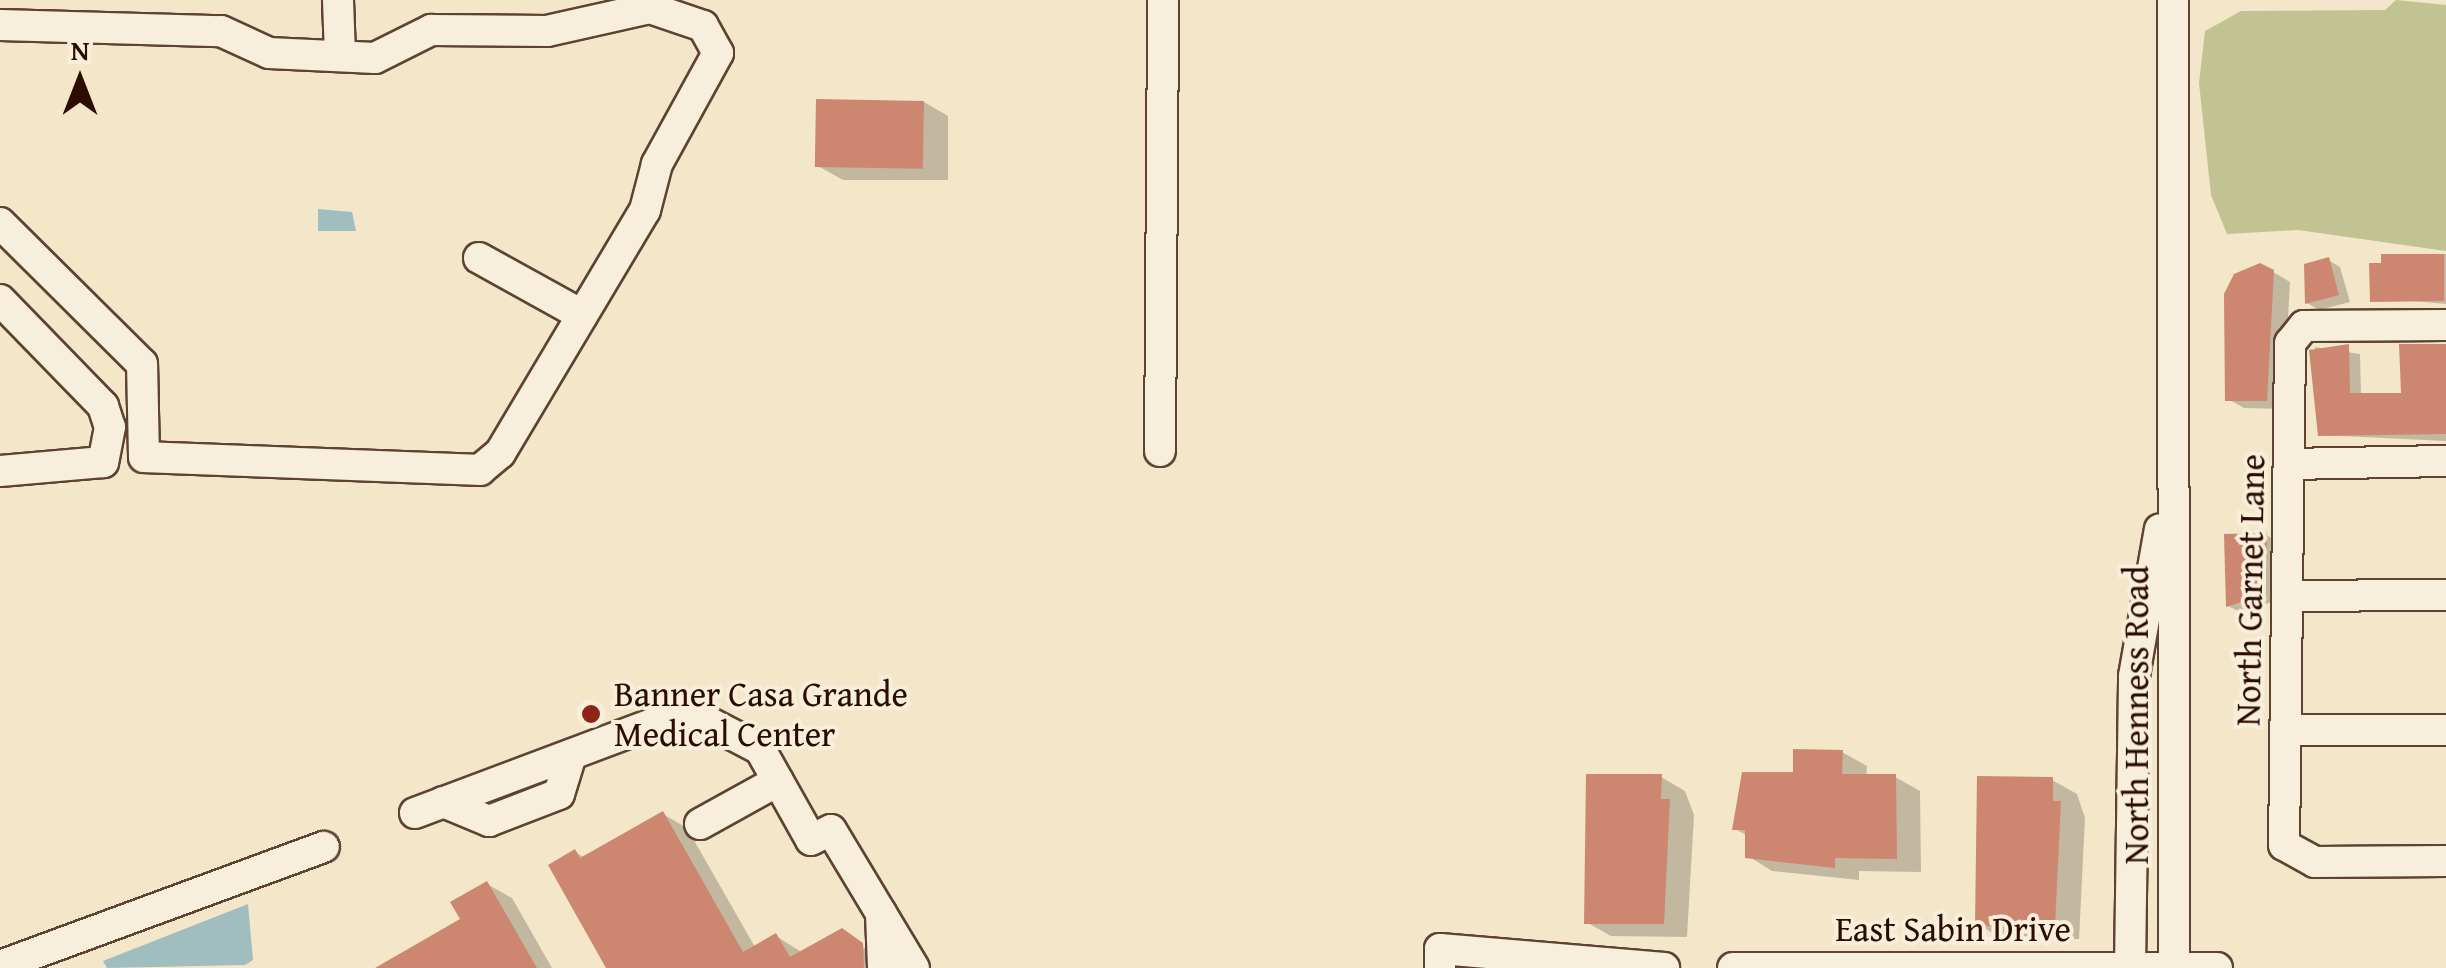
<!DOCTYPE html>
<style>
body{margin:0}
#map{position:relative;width:2446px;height:968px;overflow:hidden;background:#f3e6c9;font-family:"Gentium Book Plus",serif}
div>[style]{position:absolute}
.green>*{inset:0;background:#c2c392}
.water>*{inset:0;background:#a0bdc0}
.shadow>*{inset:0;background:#0003}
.building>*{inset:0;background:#cd8670;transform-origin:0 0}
.roads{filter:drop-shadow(2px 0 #5e4232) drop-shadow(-2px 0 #5e4232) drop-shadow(0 2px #5e4232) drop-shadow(0 -2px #5e4232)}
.minor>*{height:30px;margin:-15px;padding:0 15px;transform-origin:15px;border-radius:15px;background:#f7efdc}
.dots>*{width:28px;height:28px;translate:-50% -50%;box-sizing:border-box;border:5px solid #f7efdc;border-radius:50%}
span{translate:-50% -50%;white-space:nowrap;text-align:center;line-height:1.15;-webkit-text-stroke:8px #f7efdc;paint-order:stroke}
.street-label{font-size:35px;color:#2c0b00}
.poi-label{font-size:35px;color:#2c0b00}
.left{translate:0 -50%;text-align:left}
.north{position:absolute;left:30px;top:30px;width:100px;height:100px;-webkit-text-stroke:8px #f7efdc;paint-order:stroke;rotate:0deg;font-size:28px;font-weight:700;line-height:40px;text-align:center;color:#2c0b00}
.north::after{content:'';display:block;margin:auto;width:35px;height:45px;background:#2c0b00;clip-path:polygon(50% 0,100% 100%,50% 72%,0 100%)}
</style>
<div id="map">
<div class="green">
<div style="clip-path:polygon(2396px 0,2446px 5px,2446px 251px,2298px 230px,2227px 234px,2211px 195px,2199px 83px,2205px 31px,2241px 11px,2385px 10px)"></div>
</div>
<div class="water">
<div style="clip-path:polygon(318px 209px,352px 212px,356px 231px,318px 231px)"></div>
<div style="clip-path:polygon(248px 904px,253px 960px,245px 965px,107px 968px,103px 961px)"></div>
</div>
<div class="shadow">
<div style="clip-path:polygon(924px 102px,948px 116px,948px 180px,843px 180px,818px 166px)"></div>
<div style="clip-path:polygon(2446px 254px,2446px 304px,2370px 297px,2371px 266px,2383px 266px,2383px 257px)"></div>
<div style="clip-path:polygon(2328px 260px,2340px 267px,2350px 302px,2319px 310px,2307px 303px)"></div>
<div style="clip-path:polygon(2273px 272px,2290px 282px,2283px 409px,2244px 408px,2228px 399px)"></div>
<div style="clip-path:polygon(2446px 345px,2446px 441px,2321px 435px,2315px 347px,2360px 354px,2361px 395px,2404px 395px)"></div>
<div style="clip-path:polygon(2267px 535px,2278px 542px,2278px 600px,2240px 612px,2228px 606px)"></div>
<div style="clip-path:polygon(1842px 752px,1867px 766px,1866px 777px,1895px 777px,1920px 791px,1921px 872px,1859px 871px,1859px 880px,1772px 871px,1748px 856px,1748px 836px,1735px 829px,1795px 775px)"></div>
<div style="clip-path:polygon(1661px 777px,1685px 791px,1694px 815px,1687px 937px,1611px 936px,1586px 922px)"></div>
<div style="clip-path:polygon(2052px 780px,2077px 794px,2085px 818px,2079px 939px,2002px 939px,1978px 924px)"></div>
<div style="clip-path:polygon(663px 814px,687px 828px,755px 947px,776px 936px,803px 953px,842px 931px,890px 968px,609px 968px,575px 852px,585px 858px)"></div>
<div style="clip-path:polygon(487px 884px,512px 898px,552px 968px,380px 968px,464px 920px)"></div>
</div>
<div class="building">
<div style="left:816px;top:99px;width:108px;height:68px;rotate:1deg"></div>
<div style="clip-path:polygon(2381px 254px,2444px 254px,2444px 301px,2370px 302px,2369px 263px,2381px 263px)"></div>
<div style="clip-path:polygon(2329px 257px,2339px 295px,2305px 304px,2304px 264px)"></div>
<div style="clip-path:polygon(2260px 263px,2274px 270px,2267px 401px,2225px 401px,2224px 294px,2234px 274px)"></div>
<div style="clip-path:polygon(2349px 344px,2350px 393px,2401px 393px,2399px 344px,2446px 344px,2446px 434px,2318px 436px,2309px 350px)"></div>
<div style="clip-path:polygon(2267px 533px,2266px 594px,2226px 607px,2224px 534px)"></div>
<div style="clip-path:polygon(1793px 749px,1843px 750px,1842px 774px,1896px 774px,1897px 859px,1835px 858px,1835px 868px,1745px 858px,1745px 830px,1732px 830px,1742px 772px,1793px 772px)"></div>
<div style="clip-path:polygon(1586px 774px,1662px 774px,1661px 799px,1670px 799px,1664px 924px,1584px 924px)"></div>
<div style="clip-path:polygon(1977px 776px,2053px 777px,2053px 801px,2061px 801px,2055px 926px,1975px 926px)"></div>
<div style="clip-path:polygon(663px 811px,743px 952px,776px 933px,790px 957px,842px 928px,863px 943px,864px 968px,606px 968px,548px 865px,575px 849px,580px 858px)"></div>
<div style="clip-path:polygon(487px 881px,537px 968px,375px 968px,460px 919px,450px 902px)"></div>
</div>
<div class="roads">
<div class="minor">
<div style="left:338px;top:0;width:54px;rotate:87.9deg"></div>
<div style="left:2173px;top:0;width:968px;rotate:89.94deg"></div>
<div style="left:0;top:25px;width:221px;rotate:1.6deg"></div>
<div style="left:221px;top:31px;width:53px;rotate:24.6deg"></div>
<div style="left:269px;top:53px;width:106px;rotate:2.7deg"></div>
<div style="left:375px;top:58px;width:63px;rotate:-26.6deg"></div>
<div style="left:431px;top:30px;width:116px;rotate:0.5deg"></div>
<div style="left:547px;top:31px;width:106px;rotate:-12.6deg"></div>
<div style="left:650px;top:8px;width:56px;rotate:18.8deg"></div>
<div style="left:703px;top:26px;width:31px;rotate:61deg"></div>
<div style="left:718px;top:53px;width:127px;rotate:118.8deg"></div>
<div style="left:657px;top:164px;width:48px;rotate:104.6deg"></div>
<div style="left:645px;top:210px;width:283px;rotate:120.8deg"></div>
<div style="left:500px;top:453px;width:26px;rotate:140deg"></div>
<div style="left:480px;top:470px;width:336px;rotate:-177.8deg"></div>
<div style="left:144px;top:457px;width:93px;rotate:-91.2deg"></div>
<div style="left:142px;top:364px;width:200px;rotate:-135.2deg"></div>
<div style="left:479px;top:258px;width:118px;rotate:29deg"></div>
<div style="left:0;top:300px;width:148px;rotate:45.8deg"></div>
<div style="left:103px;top:406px;width:22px;rotate:72deg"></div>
<div style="left:110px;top:427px;width:36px;rotate:101deg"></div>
<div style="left:103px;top:462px;width:103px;rotate:175deg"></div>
<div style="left:2446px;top:325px;width:142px;rotate:179.6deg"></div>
<div style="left:2304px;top:326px;width:22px;rotate:129deg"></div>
<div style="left:2290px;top:343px;width:502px;rotate:90.68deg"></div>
<div style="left:2284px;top:845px;width:35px;rotate:29deg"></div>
<div style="left:2315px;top:862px;width:131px;rotate:-0.4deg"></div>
<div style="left:1160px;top:451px;width:451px;rotate:-89.6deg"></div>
<div style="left:2289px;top:464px;width:157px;rotate:-1.1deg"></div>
<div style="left:2288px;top:596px;width:158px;rotate:-0.4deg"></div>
<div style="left:2286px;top:730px;width:160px"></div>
<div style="left:443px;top:802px;width:50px;rotate:22.4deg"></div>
<div style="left:489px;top:821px;width:75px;rotate:-21.1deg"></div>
<div style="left:559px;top:794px;width:41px;rotate:-72.9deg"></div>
<div style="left:415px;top:813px;width:290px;rotate:-20.6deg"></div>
<div style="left:687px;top:711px;width:82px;rotate:27.5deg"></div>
<div style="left:760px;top:749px;width:104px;rotate:60.7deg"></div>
<div style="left:811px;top:840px;width:22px;rotate:-27deg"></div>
<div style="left:831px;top:830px;width:161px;rotate:59deg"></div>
<div style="left:700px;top:824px;width:89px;rotate:-28.9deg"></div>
<div style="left:881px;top:913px;width:55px;rotate:87.9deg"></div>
<div style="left:0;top:966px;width:345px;rotate:-20.2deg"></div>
<div style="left:1440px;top:968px;width:19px;rotate:-90deg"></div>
<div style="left:1440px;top:949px;width:225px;rotate:4.8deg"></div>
<div style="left:1733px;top:968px;width:484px"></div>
<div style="left:2130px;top:968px;width:292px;rotate:-89.2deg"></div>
<div style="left:2134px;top:676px;width:149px;rotate:-80deg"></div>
</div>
</div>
<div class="dots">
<div style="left:591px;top:714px;background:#8f2418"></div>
</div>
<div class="street-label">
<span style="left:2250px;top:590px;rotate:-89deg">North Garnet Lane</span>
<span style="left:2136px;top:715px;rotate:-90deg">North Henness Road</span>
<span style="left:1953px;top:929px">East Sabin Drive</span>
</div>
<div class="poi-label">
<span class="left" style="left:614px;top:714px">Banner Casa Grande<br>Medical Center</span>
</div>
<div class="north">N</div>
</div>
